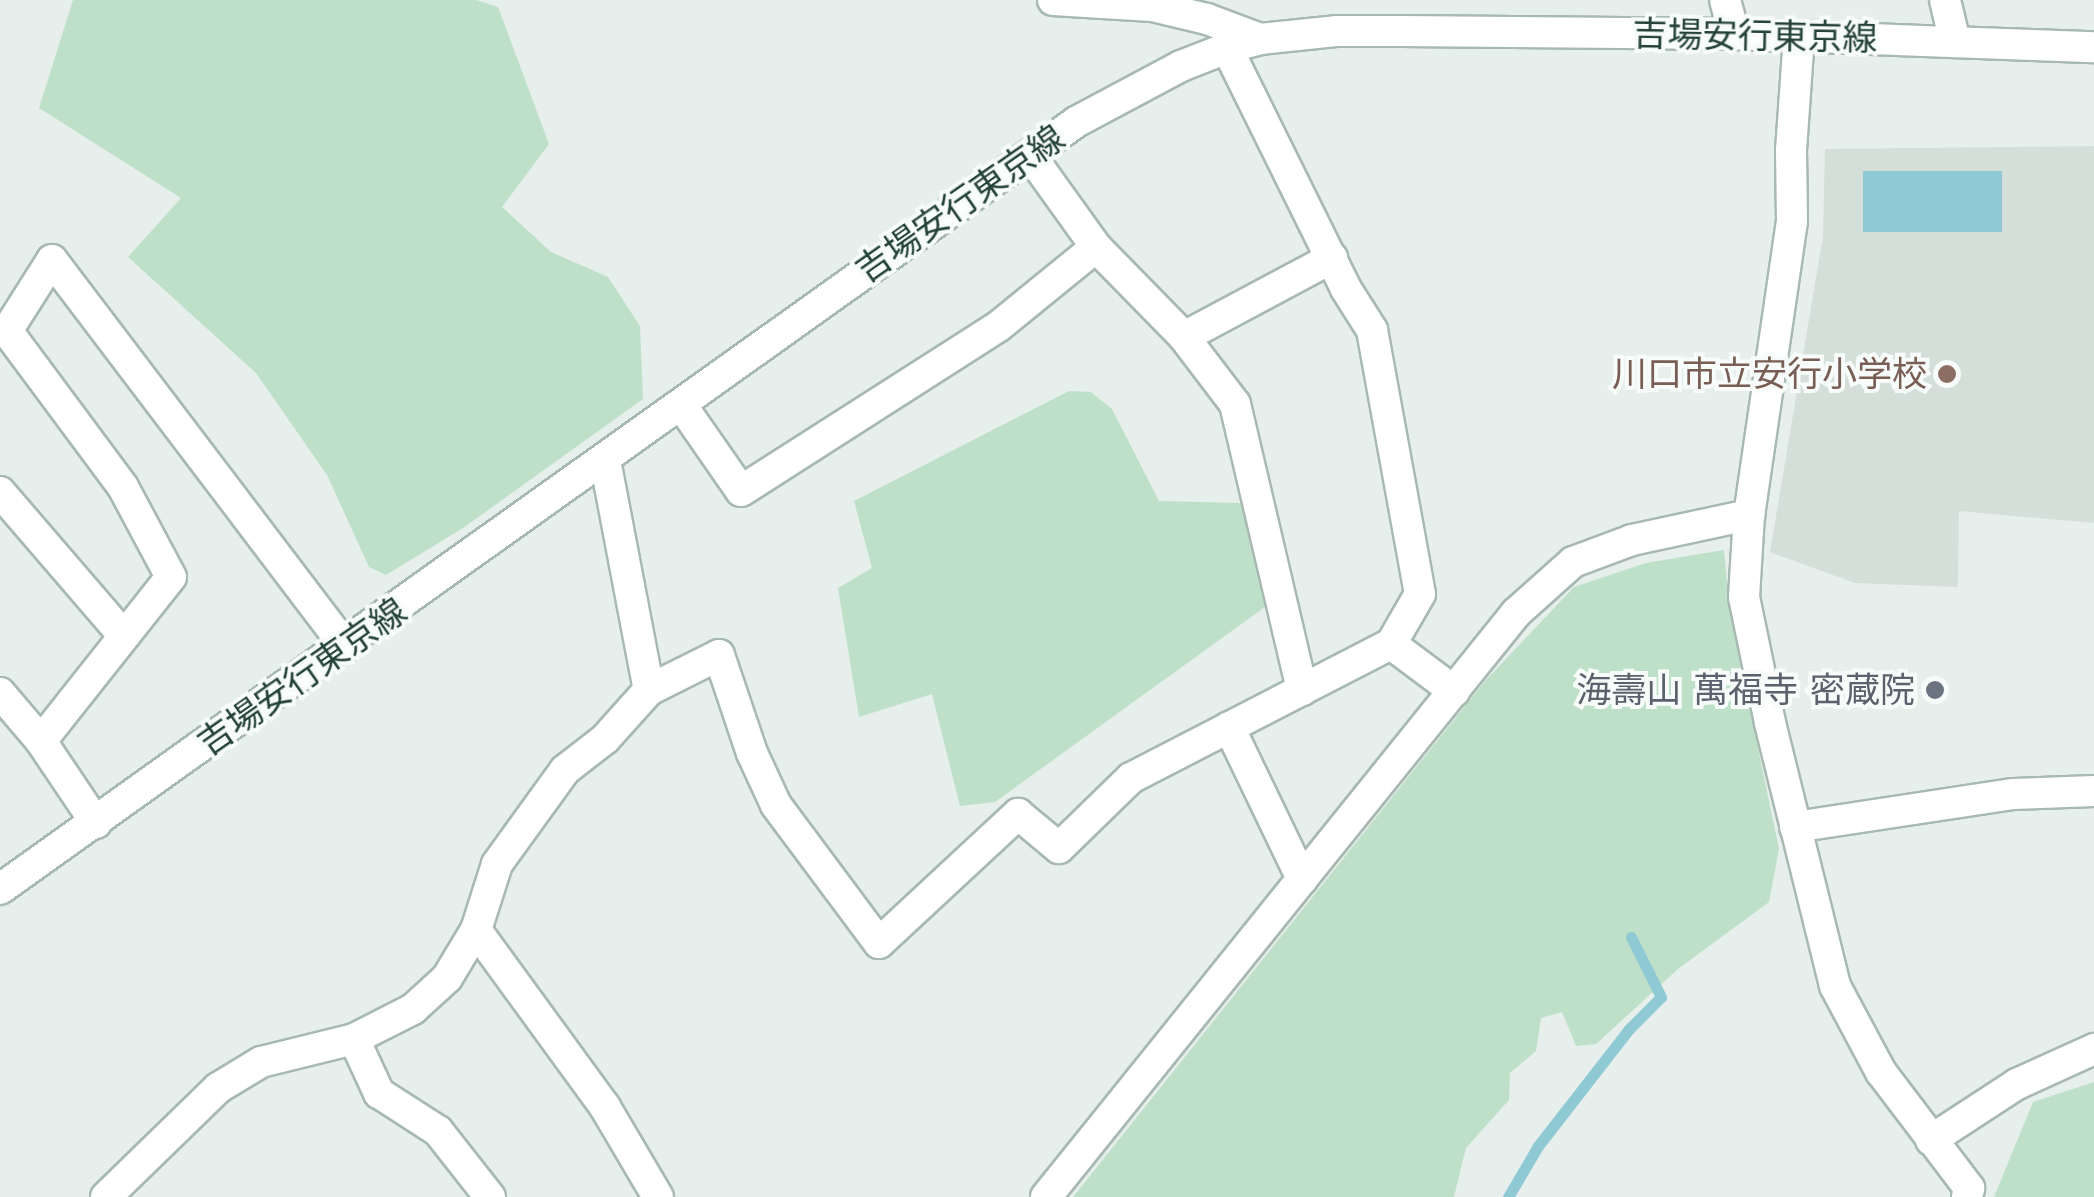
<!DOCTYPE html>
<meta charset="utf-8">
<style>
body{margin:0}
#map{position:relative;width:2094px;height:1197px;overflow:hidden;background:#e6efeb;font-family:"Work Sans","Noto Sans JP",sans-serif}
div>[style]{position:absolute}
.built>*{inset:0;background:#d4dfda}
.green>*{inset:0;background:#bfe0c8}
.water>*{inset:0;background:#8ec9d4;transform-origin:0 0}
.stream>*{height:11px;margin:-5.5px;padding:0 5.5px;transform-origin:5.5px;border-radius:5.5px;background:#8ec9d4}
.roads{filter:drop-shadow(2px 0 #a8b8b2) drop-shadow(-2px 0 #a8b8b2) drop-shadow(0 2px #a8b8b2) drop-shadow(0 -2px #a8b8b2)}
.street>*{height:30px;margin:-15px;padding:0 15px;transform-origin:15px;border-radius:15px;background:#fff}
.secondary>*{height:30px;margin:-15px;padding:0 15px;transform-origin:15px;border-radius:15px;background:#fff}
.dots>*{width:28px;height:28px;translate:-50% -50%;box-sizing:border-box;border:5px solid #f7fbf9;border-radius:50%}
span{translate:-50% -50%;white-space:nowrap;text-align:center;line-height:1.15;-webkit-text-stroke:8px #f7fbf9;paint-order:stroke}
.street-label{font-size:35px;color:#24423a}
.education-label{font-size:35px;color:#785e54}
.right{translate:-100% -50%;text-align:right}
.worship-label{font-size:35px;color:#5b616d}
</style>
<div id="map">
<div class="built">
<div style="clip-path:polygon(2094px 146px,2094px 523px,1959px 511px,1958px 587px,1855px 583px,1770px 552px,1823px 236px,1825px 149px)"></div>
</div>
<div class="green">
<div style="clip-path:polygon(73px 0,476px 0,498px 7px,549px 144px,502px 207px,551px 252px,608px 277px,640px 326px,643px 399px,463px 528px,386px 575px,369px 567px,327px 475px,256px 373px,128px 257px,181px 198px,39px 108px)"></div>
<div style="clip-path:polygon(1069px 391px,1091px 392px,1112px 409px,1159px 501px,1241px 503px,1265px 607px,995px 802px,960px 806px,932px 694px,859px 717px,838px 588px,872px 568px,854px 501px)"></div>
<div style="clip-path:polygon(1724px 550px,1730px 614px,1779px 849px,1769px 902px,1678px 969px,1596px 1044px,1576px 1046px,1562px 1012px,1541px 1018px,1536px 1051px,1510px 1073px,1509px 1100px,1466px 1148px,1454px 1197px,1073px 1197px,1485px 681px,1574px 587px,1646px 563px)"></div>
<div style="clip-path:polygon(2094px 1082px,2094px 1197px,1994px 1197px,2033px 1102px)"></div>
</div>
<div class="water">
<div style="left:1863px;top:171px;width:139px;height:61px"></div>
</div>
<div class="stream">
<div style="left:1508px;top:1197px;width:59px;rotate:-59.5deg"></div>
<div style="left:1538px;top:1146px;width:148px;rotate:-52.1deg"></div>
<div style="left:1629px;top:1029px;width:45px;rotate:-45deg"></div>
<div style="left:1661px;top:997px;width:67px;rotate:-116.6deg"></div>
</div>
<div class="roads">
<div class="street">
<div style="left:1725px;top:0;width:35px;rotate:75deg"></div>
<div style="left:1945px;top:0;width:43px;rotate:76.6deg"></div>
<div style="left:1799px;top:36px;width:114px;rotate:94deg"></div>
<div style="left:1791px;top:150px;width:71px;rotate:89.2deg"></div>
<div style="left:1792px;top:221px;width:297px;rotate:98.3deg"></div>
<div style="left:1749px;top:515px;width:82px;rotate:93.5deg"></div>
<div style="left:1744px;top:597px;width:129px;rotate:78.3deg"></div>
<div style="left:1770px;top:723px;width:271px;rotate:76.1deg"></div>
<div style="left:1835px;top:986px;width:98px;rotate:61.9deg"></div>
<div style="left:1881px;top:1072px;width:146px;rotate:52.8deg"></div>
<div style="left:1969px;top:1188px;width:9px;rotate:103deg"></div>
<div style="left:1227px;top:48px;width:269px;rotate:63.7deg"></div>
<div style="left:1346px;top:289px;width:49px;rotate:57.6deg"></div>
<div style="left:1372px;top:330px;width:268px;rotate:79.7deg"></div>
<div style="left:1420px;top:594px;width:58px;rotate:120.1deg"></div>
<div style="left:1391px;top:644px;width:79px;rotate:36.7deg"></div>
<div style="left:1030px;top:155px;width:113px;rotate:54.3deg"></div>
<div style="left:1096px;top:247px;width:126px;rotate:45.6deg"></div>
<div style="left:1184px;top:337px;width:168px;rotate:-28.1deg"></div>
<div style="left:1184px;top:337px;width:84px;rotate:52.7deg"></div>
<div style="left:1235px;top:404px;width:294px;rotate:76.8deg"></div>
<div style="left:682px;top:406px;width:103px;rotate:55.2deg"></div>
<div style="left:741px;top:491px;width:306px;rotate:-32.6deg"></div>
<div style="left:999px;top:326px;width:125px;rotate:-39.2deg"></div>
<div style="left:605px;top:460px;width:234px;rotate:79.2deg"></div>
<div style="left:0;top:492px;width:190px;rotate:49.3deg"></div>
<div style="left:0;top:693px;width:63px;rotate:49.5deg"></div>
<div style="left:1229px;top:727px;width:169px;rotate:64.3deg"></div>
<div style="left:96px;top:823px;width:99px;rotate:-123.9deg"></div>
<div style="left:41px;top:741px;width:209px;rotate:-51.6deg"></div>
<div style="left:171px;top:577px;width:102px;rotate:-118.1deg"></div>
<div style="left:123px;top:487px;width:194px;rotate:-126.6deg"></div>
<div style="left:7px;top:331px;width:84px;rotate:-57.6deg"></div>
<div style="left:52px;top:260px;width:485px;rotate:52.8deg"></div>
<div style="left:1795px;top:827px;width:221px;rotate:-8.6deg"></div>
<div style="left:2014px;top:794px;width:80px;rotate:-2.1deg"></div>
<div style="left:476px;top:930px;width:219px;rotate:53.9deg"></div>
<div style="left:605px;top:1107px;width:104px;rotate:59.5deg"></div>
<div style="left:354px;top:1039px;width:60px;rotate:65.2deg"></div>
<div style="left:379px;top:1093px;width:70px;rotate:32.8deg"></div>
<div style="left:438px;top:1131px;width:84px;rotate:51.8deg"></div>
<div style="left:1931px;top:1140px;width:103px;rotate:-33.1deg"></div>
<div style="left:2017px;top:1084px;width:85px;rotate:-24.4deg"></div>
<div style="left:106px;top:1197px;width:156px;rotate:-44.2deg"></div>
<div style="left:218px;top:1088px;width:50px;rotate:-31.2deg"></div>
<div style="left:261px;top:1062px;width:96px;rotate:-13.9deg"></div>
<div style="left:354px;top:1039px;width:66px;rotate:-27deg"></div>
<div style="left:413px;top:1009px;width:46px;rotate:-42.4deg"></div>
<div style="left:447px;top:978px;width:56px;rotate:-58.9deg"></div>
<div style="left:476px;top:930px;width:69px;rotate:-72.3deg"></div>
<div style="left:497px;top:864px;width:116px;rotate:-54.1deg"></div>
<div style="left:565px;top:770px;width:51px;rotate:-37.8deg"></div>
<div style="left:605px;top:739px;width:66px;rotate:-48.1deg"></div>
<div style="left:649px;top:690px;width:78px;rotate:-26.6deg"></div>
<div style="left:719px;top:655px;width:103px;rotate:71.4deg"></div>
<div style="left:752px;top:753px;width:57px;rotate:65.2deg"></div>
<div style="left:776px;top:805px;width:172px;rotate:53.3deg"></div>
<div style="left:879px;top:943px;width:190px;rotate:-42.9deg"></div>
<div style="left:1018px;top:814px;width:53px;rotate:39.7deg"></div>
<div style="left:1059px;top:848px;width:100px;rotate:-44.2deg"></div>
<div style="left:1131px;top:778px;width:292px;rotate:-27.3deg"></div>
<div style="left:1046px;top:1197px;width:750px;rotate:-51.17deg"></div>
<div style="left:1516px;top:613px;width:76px;rotate:-41.8deg"></div>
<div style="left:1573px;top:562px;width:63px;rotate:-20.4deg"></div>
<div style="left:1632px;top:540px;width:120px;rotate:-12.1deg"></div>
</div>
<div class="secondary">
<div style="left:1053px;top:0;width:99px;rotate:3.5deg"></div>
<div style="left:1152px;top:6px;width:57px;rotate:13.3deg"></div>
<div style="left:1207px;top:19px;width:57px;rotate:20.7deg"></div>
<div style="left:0;top:889px;width:1321px;rotate:-35.48deg"></div>
<div style="left:1076px;top:122px;width:119px;rotate:-28.1deg"></div>
<div style="left:1181px;top:66px;width:49px;rotate:-21.4deg"></div>
<div style="left:1227px;top:48px;width:34px;rotate:-15deg"></div>
<div style="left:1260px;top:39px;width:76px;rotate:-6deg"></div>
<div style="left:1336px;top:31px;width:66px"></div>
<div style="left:1402px;top:31px;width:332px;rotate:0.5deg"></div>
<div style="left:1734px;top:34px;width:360px;rotate:2.1deg"></div>
</div>
</div>
<div class="dots">
<div style="left:1947px;top:374px;background:#8d6e63"></div>
<div style="left:1935px;top:690px;background:#6b7280"></div>
</div>
<div class="street-label">
<span style="left:1755px;top:36px;rotate:1deg">吉場安行東京線</span>
<span style="left:960px;top:204px;rotate:-35deg">吉場安行東京線</span>
<span style="left:302px;top:677px;rotate:-35deg">吉場安行東京線</span>
</div>
<div class="education-label">
<span class="right" style="left:1927px;top:374px">川口市立安行小学校</span>
</div>
<div class="worship-label">
<span class="right" style="left:1915px;top:690px">海壽山 萬福寺 密蔵院</span>
</div>
</div>
